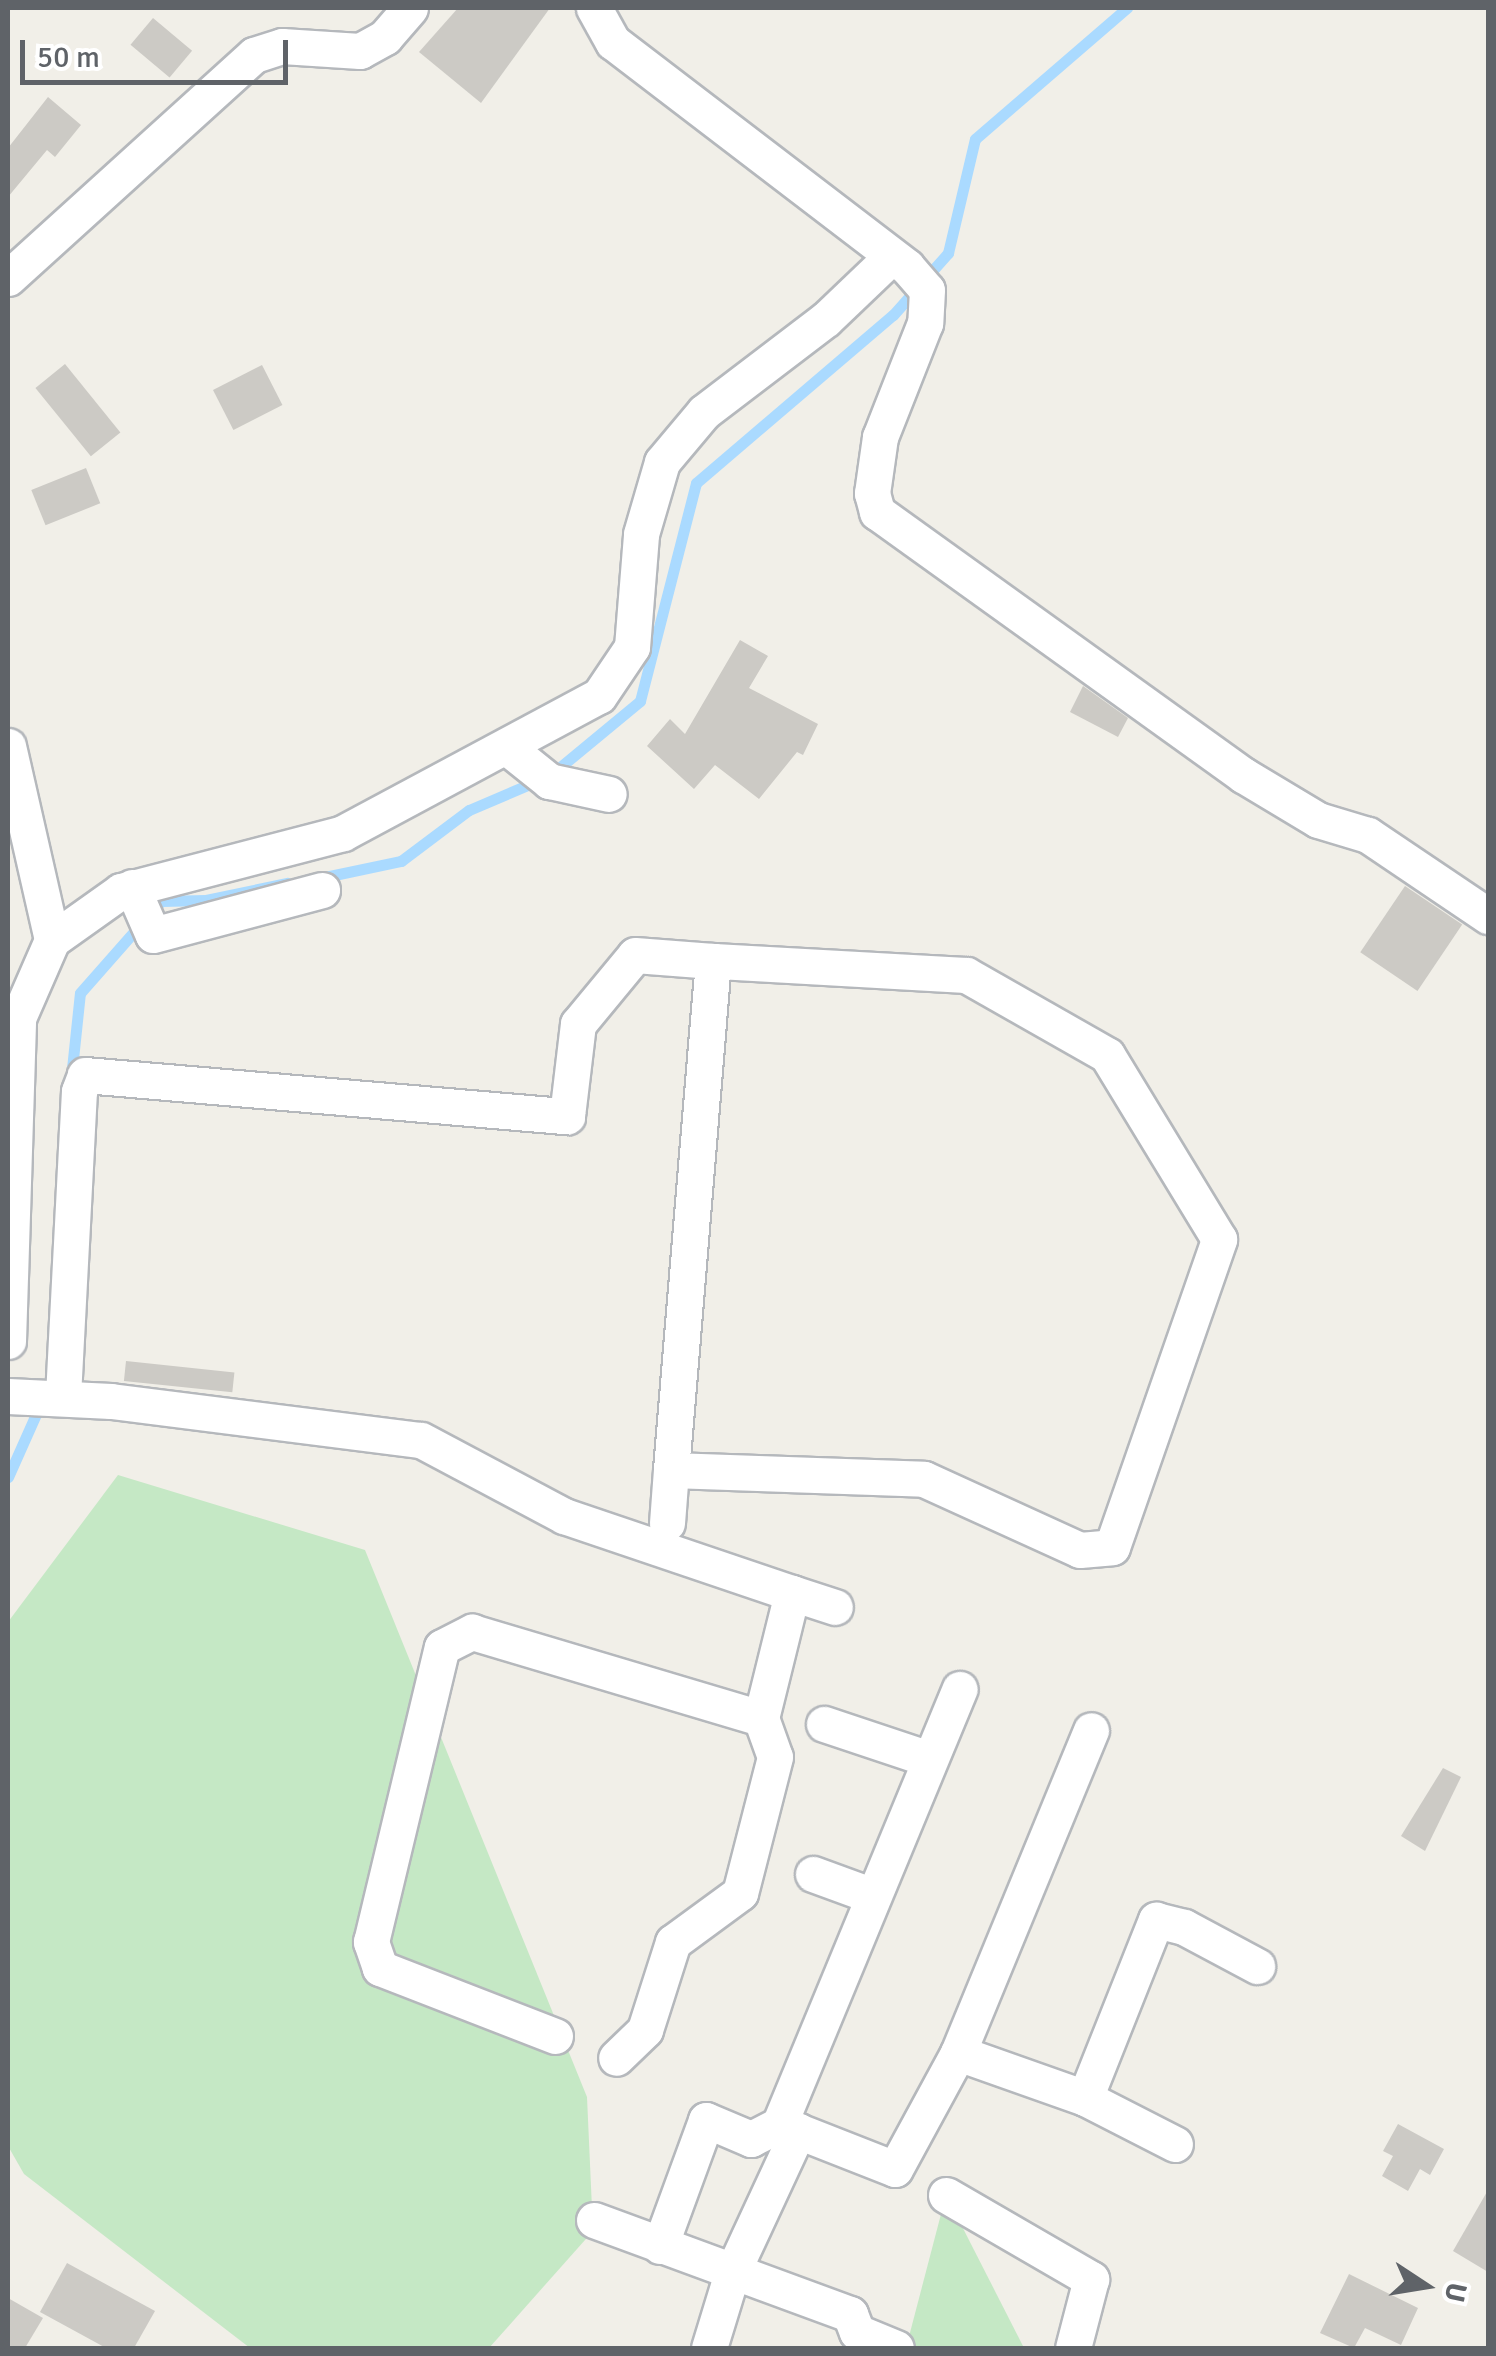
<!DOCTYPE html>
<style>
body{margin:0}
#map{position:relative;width:1496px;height:2356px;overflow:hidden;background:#f1efe8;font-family:Signika,sans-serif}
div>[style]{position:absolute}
.green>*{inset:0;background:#c5e8c5}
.stream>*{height:11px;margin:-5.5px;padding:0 5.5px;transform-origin:5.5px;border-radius:5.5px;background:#aadaff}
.building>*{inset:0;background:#cccac5;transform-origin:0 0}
.roads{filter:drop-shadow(2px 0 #b5b8bc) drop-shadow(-2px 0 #b5b8bc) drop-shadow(0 2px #b5b8bc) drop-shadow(0 -2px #b5b8bc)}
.minor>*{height:35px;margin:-17.5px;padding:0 17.5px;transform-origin:17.5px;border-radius:17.5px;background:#fff}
span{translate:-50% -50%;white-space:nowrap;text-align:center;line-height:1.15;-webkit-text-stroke:8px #fff;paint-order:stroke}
.frame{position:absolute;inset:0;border:10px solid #5f6368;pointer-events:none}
.north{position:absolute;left:1376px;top:2236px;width:100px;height:100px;-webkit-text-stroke:8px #fff;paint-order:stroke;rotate:102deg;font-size:28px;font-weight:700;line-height:40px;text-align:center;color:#5f6368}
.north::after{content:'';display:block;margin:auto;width:35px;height:45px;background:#5f6368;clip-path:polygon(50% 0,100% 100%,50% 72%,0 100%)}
.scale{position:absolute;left:20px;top:40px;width:268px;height:45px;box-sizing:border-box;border:5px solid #5f6368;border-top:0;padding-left:12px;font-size:30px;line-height:35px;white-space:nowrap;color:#5f6368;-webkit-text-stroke:8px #fff;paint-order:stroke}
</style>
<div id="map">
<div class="green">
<div style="clip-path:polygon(118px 1475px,365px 1550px,587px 2097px,593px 2231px,489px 2348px,250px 2348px,24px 2174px,8px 2146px,8px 1622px)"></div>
<div style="clip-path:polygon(946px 2195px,1024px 2348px,906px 2348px)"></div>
</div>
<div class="stream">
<div style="left:553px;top:773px;width:113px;rotate:-39.6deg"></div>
<div style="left:640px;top:701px;width:225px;rotate:-75.6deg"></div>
<div style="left:696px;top:483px;width:259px;rotate:-40.5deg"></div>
<div style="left:893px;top:315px;width:83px;rotate:-48.4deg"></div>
<div style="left:948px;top:253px;width:117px;rotate:-76.7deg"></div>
<div style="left:975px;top:139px;width:201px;rotate:-40.8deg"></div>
<div style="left:320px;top:878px;width:83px;rotate:-11.9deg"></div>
<div style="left:401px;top:861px;width:85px;rotate:-36.9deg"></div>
<div style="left:469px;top:810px;width:74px;rotate:-23.1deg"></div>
<div style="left:71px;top:1078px;width:85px;rotate:-84deg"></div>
<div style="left:80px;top:993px;width:123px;rotate:-48.6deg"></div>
<div style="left:161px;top:901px;width:45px;rotate:-1.3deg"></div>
<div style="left:206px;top:900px;width:83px;rotate:-11.9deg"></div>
<div style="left:8px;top:1477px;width:81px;rotate:-66deg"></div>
</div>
<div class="building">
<div style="clip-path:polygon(458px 8px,550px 8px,481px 103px,419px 52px)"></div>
<div style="left:153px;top:18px;width:51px;height:35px;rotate:40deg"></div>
<div style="clip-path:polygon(48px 97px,81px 125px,55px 157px,47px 150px,8px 197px,8px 148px)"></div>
<div style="left:65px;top:364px;width:88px;height:38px;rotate:51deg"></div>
<div style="left:262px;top:365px;width:45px;height:55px;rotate:63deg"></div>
<div style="left:86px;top:468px;width:38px;height:59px;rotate:68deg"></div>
<div style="clip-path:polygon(740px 640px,768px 656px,749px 688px,818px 724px,803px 755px,797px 752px,759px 799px,715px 765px,694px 789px,647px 746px,670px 719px,685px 734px)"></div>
<div style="clip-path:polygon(1083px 686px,1128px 718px,1118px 737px,1070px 712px)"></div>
<div style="left:1405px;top:886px;width:69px;height:80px;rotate:34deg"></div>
<div style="left:126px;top:1361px;width:109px;height:20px;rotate:6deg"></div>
<div style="clip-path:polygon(1443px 1768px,1461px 1777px,1425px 1851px,1401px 1836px)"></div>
<div style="clip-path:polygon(1398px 2124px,1444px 2149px,1430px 2175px,1420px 2169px,1408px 2191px,1382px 2176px,1393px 2156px,1383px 2151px)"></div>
<div style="clip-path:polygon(1488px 2190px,1488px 2272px,1453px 2251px)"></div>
<div style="clip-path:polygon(67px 2263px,155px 2311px,134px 2348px,106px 2348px,40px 2312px)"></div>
<div style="clip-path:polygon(1349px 2274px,1418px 2308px,1401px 2345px,1365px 2328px,1354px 2348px,1320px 2333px)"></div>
<div style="clip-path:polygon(8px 2298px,43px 2318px,25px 2348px,8px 2348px)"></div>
</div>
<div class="roads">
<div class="minor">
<div style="left:594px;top:8px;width:39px;rotate:61deg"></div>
<div style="left:613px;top:42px;width:370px;rotate:37.4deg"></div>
<div style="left:907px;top:267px;width:30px;rotate:49deg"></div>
<div style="left:927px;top:290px;width:33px;rotate:93deg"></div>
<div style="left:925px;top:323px;width:123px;rotate:111.5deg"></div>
<div style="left:880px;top:437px;width:57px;rotate:98.1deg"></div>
<div style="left:872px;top:493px;width:20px;rotate:75deg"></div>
<div style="left:877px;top:512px;width:451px;rotate:35.7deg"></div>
<div style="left:1243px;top:775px;width:87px;rotate:31deg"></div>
<div style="left:1318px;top:820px;width:52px;rotate:16.7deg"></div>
<div style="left:1368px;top:835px;width:145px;rotate:34deg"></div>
<div style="left:8px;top:278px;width:332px;rotate:-42.2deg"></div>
<div style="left:254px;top:55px;width:29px;rotate:-18deg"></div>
<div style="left:282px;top:46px;width:78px;rotate:3.7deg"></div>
<div style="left:360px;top:51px;width:29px;rotate:-29deg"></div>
<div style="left:385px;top:37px;width:38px;rotate:-49deg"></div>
<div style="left:8px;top:746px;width:199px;rotate:77.2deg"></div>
<div style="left:508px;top:748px;width:53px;rotate:38.8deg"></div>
<div style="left:549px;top:781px;width:61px;rotate:12.2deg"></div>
<div style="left:132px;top:887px;width:52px;rotate:66.4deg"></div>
<div style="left:153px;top:935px;width:175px;rotate:-14.9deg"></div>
<div style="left:8px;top:1341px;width:323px;rotate:-88.2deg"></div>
<div style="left:18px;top:1018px;width:85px;rotate:-66.4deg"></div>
<div style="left:52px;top:940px;width:85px;rotate:-35.4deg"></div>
<div style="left:121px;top:891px;width:229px;rotate:-14.6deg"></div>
<div style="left:343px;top:833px;width:290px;rotate:-28.2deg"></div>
<div style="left:599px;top:696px;width:59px;rotate:-56deg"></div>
<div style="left:632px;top:647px;width:113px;rotate:-85.4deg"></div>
<div style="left:641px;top:534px;width:75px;rotate:-73.7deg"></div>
<div style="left:662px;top:462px;width:65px;rotate:-50deg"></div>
<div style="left:704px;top:412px;width:153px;rotate:-37.3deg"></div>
<div style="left:826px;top:319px;width:91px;rotate:-43.7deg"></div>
<div style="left:8px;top:1396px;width:103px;rotate:2.8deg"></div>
<div style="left:111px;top:1401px;width:312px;rotate:7.2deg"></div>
<div style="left:421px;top:1440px;width:162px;rotate:28deg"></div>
<div style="left:564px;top:1516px;width:241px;rotate:18.7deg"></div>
<div style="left:792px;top:1593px;width:129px;rotate:103.9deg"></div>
<div style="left:761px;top:1718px;width:41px;rotate:70.3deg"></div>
<div style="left:775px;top:1757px;width:140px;rotate:104.4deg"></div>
<div style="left:740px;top:1893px;width:83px;rotate:143.8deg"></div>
<div style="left:673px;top:1942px;width:92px;rotate:107.7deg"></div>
<div style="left:645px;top:2030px;width:40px;rotate:136deg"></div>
<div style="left:63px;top:1396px;width:305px;rotate:-87deg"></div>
<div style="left:79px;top:1091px;width:17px;rotate:-69deg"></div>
<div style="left:85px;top:1075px;width:484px;rotate:4.9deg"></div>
<div style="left:567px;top:1116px;width:93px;rotate:-83.2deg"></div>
<div style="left:578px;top:1024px;width:89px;rotate:-50.4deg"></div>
<div style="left:635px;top:955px;width:78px;rotate:4.4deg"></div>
<div style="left:713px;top:961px;width:511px;rotate:94.72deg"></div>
<div style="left:671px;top:1470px;width:253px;rotate:2deg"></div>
<div style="left:924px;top:1479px;width:171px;rotate:24.5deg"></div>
<div style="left:1080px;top:1550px;width:32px;rotate:-5deg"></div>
<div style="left:1112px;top:1547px;width:326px;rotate:-70.8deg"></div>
<div style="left:1219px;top:1239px;width:215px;rotate:-121.3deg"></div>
<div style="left:1107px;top:1055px;width:162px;rotate:-150.4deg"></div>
<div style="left:966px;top:975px;width:253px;rotate:-176.8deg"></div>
<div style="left:667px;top:1523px;width:53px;rotate:-85.7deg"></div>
<div style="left:792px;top:1593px;width:45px;rotate:18deg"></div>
<div style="left:824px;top:1724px;width:108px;rotate:18.4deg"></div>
<div style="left:813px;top:1874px;width:64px;rotate:20.1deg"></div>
<div style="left:555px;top:2036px;width:188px;rotate:-158.8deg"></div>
<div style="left:380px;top:1968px;width:28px;rotate:-109deg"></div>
<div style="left:371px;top:1942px;width:303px;rotate:-76.5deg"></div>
<div style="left:442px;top:1647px;width:34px;rotate:-27deg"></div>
<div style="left:472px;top:1632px;width:302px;rotate:16.6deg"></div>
<div style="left:958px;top:2053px;width:135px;rotate:19.5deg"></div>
<div style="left:1085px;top:2098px;width:101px;rotate:27.1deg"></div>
<div style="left:1085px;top:2098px;width:192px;rotate:-68.3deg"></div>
<div style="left:1156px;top:1920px;width:29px;rotate:14deg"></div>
<div style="left:1184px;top:1927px;width:83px;rotate:28.1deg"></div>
<div style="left:779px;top:2125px;width:472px;rotate:-67.5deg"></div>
<div style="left:946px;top:2195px;width:168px;rotate:30.1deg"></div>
<div style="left:1091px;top:2279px;width:71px;rotate:104.6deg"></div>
<div style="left:594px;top:2220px;width:273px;rotate:20.2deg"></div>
<div style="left:850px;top:2314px;width:19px;rotate:69deg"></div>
<div style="left:857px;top:2332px;width:42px;rotate:22.3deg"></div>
<div style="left:660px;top:2246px;width:134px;rotate:-69.9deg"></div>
<div style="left:706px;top:2120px;width:49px;rotate:22.9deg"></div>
<div style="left:751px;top:2139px;width:31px;rotate:-27deg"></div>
<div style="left:779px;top:2125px;width:20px;rotate:18deg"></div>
<div style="left:709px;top:2348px;width:78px;rotate:-73deg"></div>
<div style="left:732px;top:2273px;width:157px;rotate:-65.1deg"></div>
<div style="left:798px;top:2131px;width:104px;rotate:21.4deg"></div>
<div style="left:895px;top:2169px;width:132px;rotate:-61.5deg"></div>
<div style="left:958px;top:2053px;width:349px;rotate:-67.6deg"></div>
</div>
</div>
<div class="frame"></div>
<div class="north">U</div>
<div class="scale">50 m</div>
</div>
